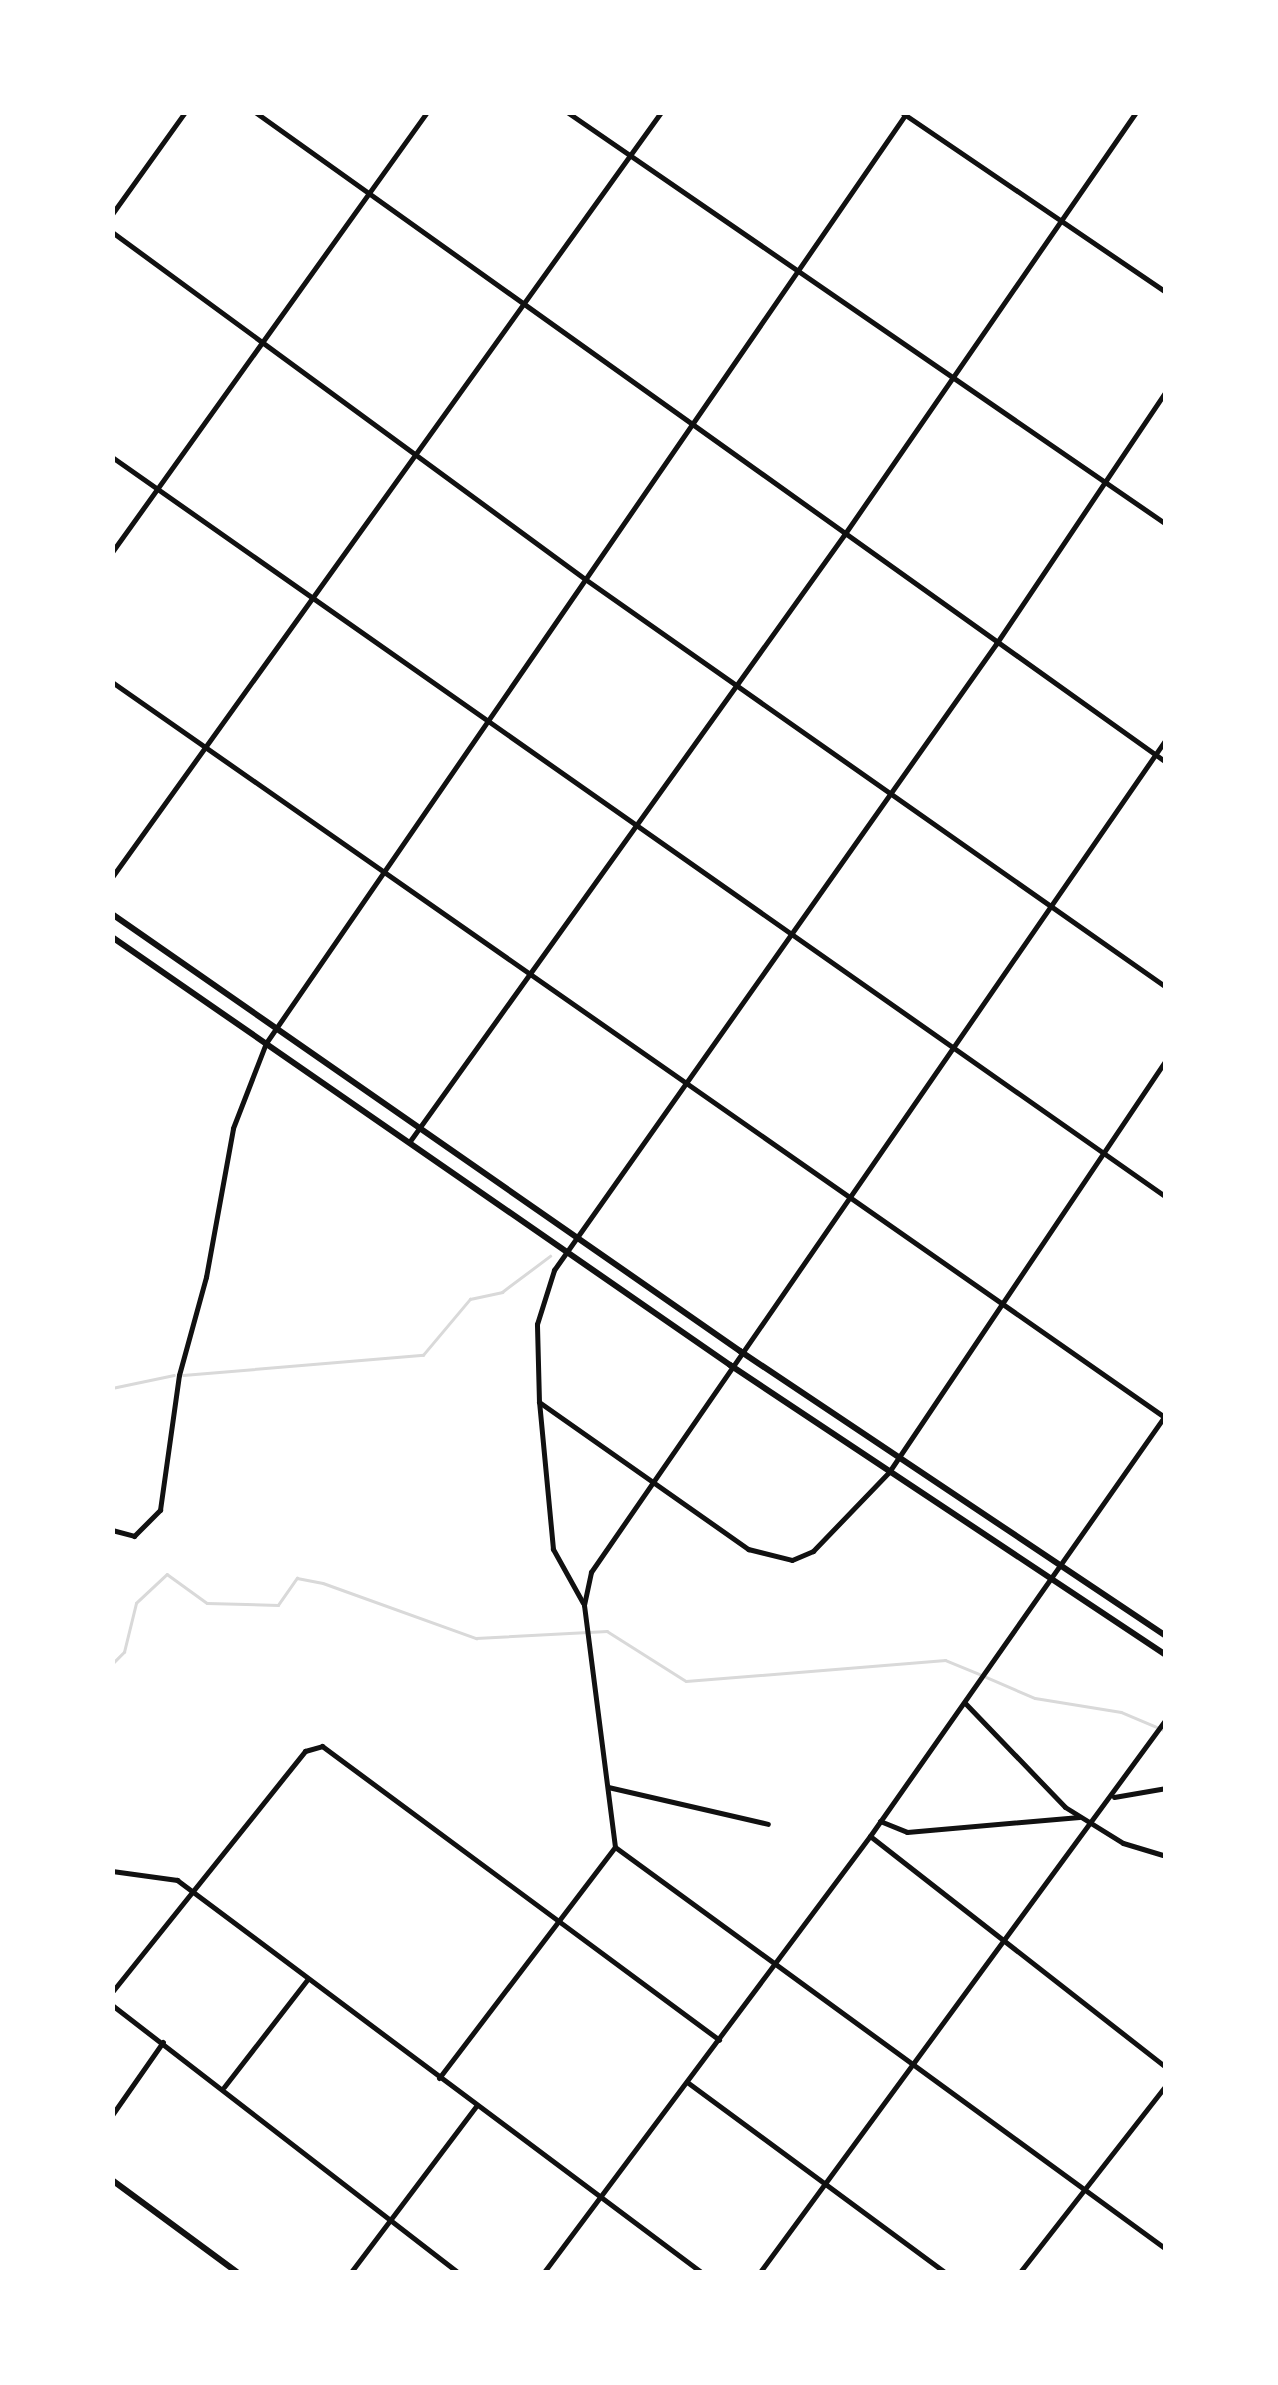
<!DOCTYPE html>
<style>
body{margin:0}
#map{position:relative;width:1278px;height:2385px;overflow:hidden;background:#fff;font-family:"DM Sans",sans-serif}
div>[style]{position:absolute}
.stream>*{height:2.5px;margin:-1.25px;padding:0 1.25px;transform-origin:1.25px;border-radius:1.25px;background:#d9d9d9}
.minor>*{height:5px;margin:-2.5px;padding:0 2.5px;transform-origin:2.5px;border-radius:2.5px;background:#111}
.tertiary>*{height:6px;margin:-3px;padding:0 3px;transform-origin:3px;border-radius:3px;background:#111}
span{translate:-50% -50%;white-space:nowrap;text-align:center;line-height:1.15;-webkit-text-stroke:9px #fff;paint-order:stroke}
.frame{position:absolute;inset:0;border:115px solid #fff;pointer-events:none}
</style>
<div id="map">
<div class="stream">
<div style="left:183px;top:1375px;width:241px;rotate:-4.8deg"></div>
<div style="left:423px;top:1355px;width:73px;rotate:-50deg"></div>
<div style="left:470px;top:1299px;width:33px;rotate:-12deg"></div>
<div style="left:502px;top:1292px;width:60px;rotate:-36.9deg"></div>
<div style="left:112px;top:1388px;width:63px;rotate:-11.8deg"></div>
<div style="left:112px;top:1664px;width:17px;rotate:-45deg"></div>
<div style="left:124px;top:1652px;width:50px;rotate:-76.2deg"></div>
<div style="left:136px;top:1603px;width:42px;rotate:-43.1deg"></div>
<div style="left:167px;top:1574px;width:49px;rotate:35.9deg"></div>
<div style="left:207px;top:1603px;width:71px;rotate:1.6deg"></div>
<div style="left:278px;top:1605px;width:33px;rotate:-55deg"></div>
<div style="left:297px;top:1578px;width:26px;rotate:11deg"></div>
<div style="left:323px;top:1583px;width:163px;rotate:19.8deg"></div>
<div style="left:476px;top:1638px;width:131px;rotate:-3.1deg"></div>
<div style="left:607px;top:1631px;width:93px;rotate:32.3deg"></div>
<div style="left:686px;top:1681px;width:260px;rotate:-4.6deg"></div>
<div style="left:945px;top:1660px;width:37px;rotate:22deg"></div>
<div style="left:986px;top:1677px;width:53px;rotate:23.2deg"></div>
<div style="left:1035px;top:1698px;width:87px;rotate:9.2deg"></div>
<div style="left:1121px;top:1712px;width:49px;rotate:22.9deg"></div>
</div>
<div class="minor">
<div style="left:255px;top:112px;width:1119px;rotate:35.51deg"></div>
<div style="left:567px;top:112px;width:727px;rotate:34.52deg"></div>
<div style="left:901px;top:112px;width:320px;rotate:34.2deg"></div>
<div style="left:112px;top:214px;width:125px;rotate:-54.4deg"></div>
<div style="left:112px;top:232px;width:587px;rotate:36.26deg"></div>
<div style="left:585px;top:579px;width:710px;rotate:35.08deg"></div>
<div style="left:112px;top:457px;width:1288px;rotate:35.07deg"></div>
<div style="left:112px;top:552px;width:541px;rotate:-54.4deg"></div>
<div style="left:112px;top:682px;width:1286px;rotate:34.93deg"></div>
<div style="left:112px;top:877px;width:942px;rotate:-54.33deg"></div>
<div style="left:410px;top:1141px;width:745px;rotate:-54.39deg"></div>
<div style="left:844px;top:535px;width:514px;rotate:-55.38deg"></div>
<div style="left:539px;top:1402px;width:256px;rotate:35.1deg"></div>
<div style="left:748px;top:1549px;width:45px;rotate:14deg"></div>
<div style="left:792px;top:1560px;width:23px;rotate:-23deg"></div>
<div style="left:813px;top:1551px;width:110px;rotate:-46.1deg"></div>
<div style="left:889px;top:1472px;width:496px;rotate:-56.1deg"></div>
<div style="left:112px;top:1530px;width:23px;rotate:15deg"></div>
<div style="left:134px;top:1536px;width:37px;rotate:-45deg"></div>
<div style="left:160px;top:1510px;width:136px;rotate:-82deg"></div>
<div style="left:179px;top:1375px;width:102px;rotate:-74.6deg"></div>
<div style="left:206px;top:1277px;width:151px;rotate:-79.7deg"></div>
<div style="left:233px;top:1128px;width:91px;rotate:-68.8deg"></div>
<div style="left:266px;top:1043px;width:1130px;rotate:-55.45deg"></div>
<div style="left:583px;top:1603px;width:62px;rotate:-119.1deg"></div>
<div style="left:553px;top:1549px;width:148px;rotate:-95.4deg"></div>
<div style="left:539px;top:1402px;width:78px;rotate:-91.5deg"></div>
<div style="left:537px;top:1324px;width:57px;rotate:-72.5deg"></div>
<div style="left:554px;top:1270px;width:766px;rotate:-54.78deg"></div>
<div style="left:996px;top:644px;width:305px;rotate:-56.1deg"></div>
<div style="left:965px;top:1703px;width:144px;rotate:46.1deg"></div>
<div style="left:1065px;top:1807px;width:68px;rotate:31.8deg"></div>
<div style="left:1123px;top:1843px;width:45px;rotate:16.8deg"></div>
<div style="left:608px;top:1787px;width:164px;rotate:13deg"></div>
<div style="left:1114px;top:1797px;width:53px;rotate:-9.8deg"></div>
<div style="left:880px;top:1821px;width:29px;rotate:22deg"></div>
<div style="left:907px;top:1832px;width:173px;rotate:-5deg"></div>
<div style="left:870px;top:1836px;width:375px;rotate:38deg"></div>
<div style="left:615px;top:1847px;width:682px;rotate:36.11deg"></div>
<div style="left:112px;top:1871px;width:66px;rotate:7.9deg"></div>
<div style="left:177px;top:1880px;width:654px;rotate:36.8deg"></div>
<div style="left:112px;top:1992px;width:309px;rotate:-51.3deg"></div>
<div style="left:305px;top:1751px;width:18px;rotate:-16deg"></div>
<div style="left:322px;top:1746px;width:494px;rotate:36.5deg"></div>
<div style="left:112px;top:2005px;width:437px;rotate:37.7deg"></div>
<div style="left:439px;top:2078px;width:290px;rotate:-52.7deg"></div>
<div style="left:615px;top:1847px;width:244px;rotate:-97.3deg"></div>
<div style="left:584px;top:1605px;width:34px;rotate:-78deg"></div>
<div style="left:591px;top:1572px;width:1012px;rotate:-55.38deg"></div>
<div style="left:687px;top:2082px;width:320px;rotate:36.4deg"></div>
<div style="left:224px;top:2087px;width:135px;rotate:-52.2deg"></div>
<div style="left:112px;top:2115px;width:89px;rotate:-55.1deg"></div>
<div style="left:351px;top:2272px;width:208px;rotate:-53deg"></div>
<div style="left:544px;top:2272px;width:544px;rotate:-53.21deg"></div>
<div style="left:870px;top:1836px;width:512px;rotate:-54.94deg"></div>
<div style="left:760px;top:2272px;width:686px;rotate:-53.71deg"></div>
<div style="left:1020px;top:2272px;width:237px;rotate:-52deg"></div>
</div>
<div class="tertiary">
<div style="left:112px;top:914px;width:765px;rotate:34.83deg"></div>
<div style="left:740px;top:1351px;width:513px;rotate:33.78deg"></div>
<div style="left:112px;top:937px;width:752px;rotate:34.7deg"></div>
<div style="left:730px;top:1365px;width:524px;rotate:33.63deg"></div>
<div style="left:112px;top:2180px;width:155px;rotate:36.4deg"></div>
</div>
<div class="frame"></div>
</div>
